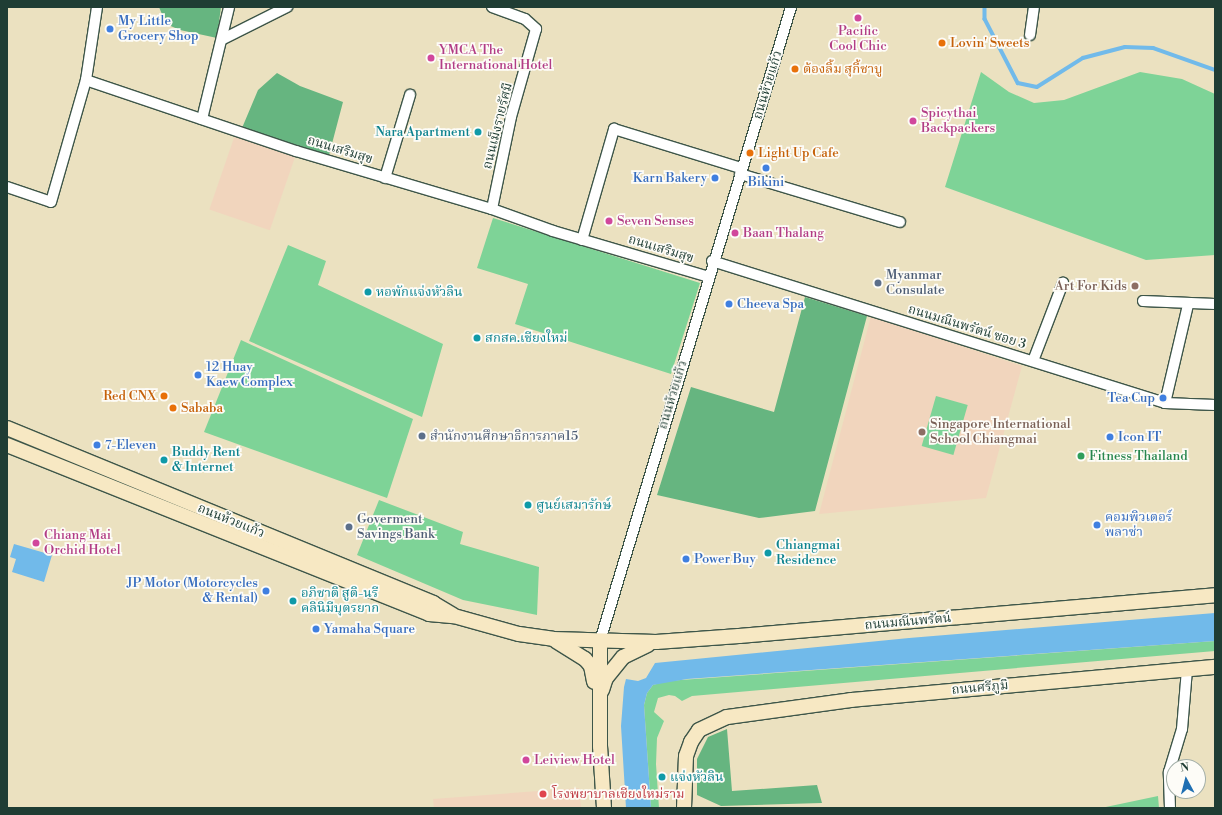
<!DOCTYPE html>
<meta charset="utf-8">
<style>
body{margin:0}
#map{position:relative;width:1222px;height:815px;overflow:hidden;background:#ebe1c0;font-family:"Libre Bodoni","Noto Serif Thai",serif}
div>[style]{position:absolute}
.built>*{inset:0;background:#f1d5bd;transform-origin:0 0}
.green>*{inset:0;background:#7ed397;transform-origin:0 0}
.forest>*{inset:0;background:#66b580}
.water>*{inset:0;background:#71baea}
.stream>*{height:3.5px;margin:-1.75px;padding:0 1.75px;transform-origin:1.75px;border-radius:1.75px;background:#71baea}
.roads{filter:drop-shadow(1px 0 #3e5649) drop-shadow(-1px 0 #3e5649) drop-shadow(0 1px #3e5649) drop-shadow(0 -1px #3e5649)}
.minor>*{height:10px;margin:-5px;padding:0 5px;transform-origin:5px;border-radius:5px;background:#fff}
.secondary>*{height:14px;margin:-7px;padding:0 7px;transform-origin:7px;border-radius:7px;background:#f7e8c3}
.dots>*{width:11px;height:11px;translate:-50% -50%;box-sizing:border-box;border:2px solid #fdfcf7;border-radius:50%}
span{translate:-50% -50%;white-space:nowrap;text-align:center;line-height:1.15;-webkit-text-stroke:3.5px #fdfcf7;paint-order:stroke}
.shop-label{font-size:13px;color:#366cbe}
.left{translate:0 -50%;text-align:left}
.right{translate:-100% -50%;text-align:right}
.hotel-label{font-size:13px;color:#b23c85}
.food-label{font-size:13px;color:#c56008}
.street-label{font-size:13px;color:#1f3d34}
.culture-label{font-size:13px;color:#0d838f}
.service-label{font-size:13px;color:#4e5e75}
.education-label{font-size:13px;color:#785e54}
.leisure-label{font-size:13px;color:#27864d}
.health-label{font-size:13px;color:#be3a42}
.frame{position:absolute;inset:0;border:8px solid #1f3d34;pointer-events:none}
.north{position:absolute;left:1166px;top:759px;width:40px;height:40px;box-sizing:border-box;background:#fdfcf7;border:1px solid #a4b0a9;border-radius:50%;rotate:353deg;font-size:11px;font-weight:700;line-height:16px;text-align:center;color:#1f3d34}
.north::after{content:'';display:block;margin:auto;width:14px;height:18px;background:#1f6fb2;clip-path:polygon(50% 0,100% 100%,50% 72%,0 100%)}
</style>
<div id="map">
<div class="built">
<div style="left:236px;top:132px;width:64px;height:82px;rotate:19deg"></div>
<div style="clip-path:polygon(871px 316px,1022px 366px,986px 498px,819px 514px)"></div>
<div style="clip-path:polygon(579px 788px,581px 808px,434px 808px,433px 799px)"></div>
</div>
<div class="green">
<div style="clip-path:polygon(981px 72px,1009px 92px,1034px 103px,1064px 100px,1140px 72px,1182px 79px,1215px 94px,1215px 255px,1146px 260px,945px 187px)"></div>
<div style="clip-path:polygon(493px 218px,700px 283px,671px 374px,515px 324px,528px 284px,477px 268px)"></div>
<div style="clip-path:polygon(288px 245px,326px 261px,318px 285px,443px 344px,422px 417px,249px 341px)"></div>
<div style="clip-path:polygon(241px 340px,413px 419px,387px 498px,204px 432px)"></div>
<div style="left:936px;top:396px;width:33px;height:52px;rotate:16deg"></div>
<div style="clip-path:polygon(379px 500px,463px 532px,460px 544px,539px 567px,537px 615px,463px 600px,357px 555px)"></div>
<div style="clip-path:polygon(1215px 641px,1215px 651px,692px 696px,682px 701px,675px 696px,669px 695px,658px 698px,654px 712px,664px 721px,657px 738px,656px 764px,659px 808px,651px 808px,644px 705px,647px 693px,653px 685px,667px 681px)"></div>
<div style="clip-path:polygon(1158px 796px,1159px 808px,1101px 808px)"></div>
</div>
<div class="forest">
<div style="clip-path:polygon(159px 7px,221px 7px,217px 38px,180px 30px,166px 24px)"></div>
<div style="clip-path:polygon(277px 73px,300px 86px,343px 102px,329px 155px,242px 128px,258px 90px)"></div>
<div style="clip-path:polygon(805px 297px,867px 316px,815px 511px,759px 518px,657px 495px,691px 387px,774px 412px)"></div>
<div style="clip-path:polygon(727px 729px,732px 791px,817px 785px,822px 803px,721px 806px,697px 795px,697px 759px,708px 737px)"></div>
</div>
<div class="water">
<div style="clip-path:polygon(14px 544px,52px 555px,44px 582px,12px 572px,16px 559px,10px 557px)"></div>
<div style="clip-path:polygon(1215px 613px,1215px 641px,687px 679px,653px 685px,647px 693px,644px 705px,651px 808px,626px 808px,621px 726px,624px 687px,626px 679px,638px 681px,646px 678px,655px 663px,909px 638px)"></div>
</div>
<div class="stream">
<div style="left:985px;top:7px;width:12px;rotate:90deg"></div>
<div style="left:985px;top:19px;width:72px;rotate:62.7deg"></div>
<div style="left:1018px;top:83px;width:19px;rotate:12deg"></div>
<div style="left:1037px;top:87px;width:54px;rotate:-32.2deg"></div>
<div style="left:1083px;top:58px;width:43px;rotate:-14.7deg"></div>
<div style="left:1125px;top:47px;width:28px;rotate:2deg"></div>
<div style="left:1153px;top:48px;width:66px;rotate:19.5deg"></div>
</div>
<div class="roads">
<div class="minor">
<div style="left:492px;top:7px;width:35px;rotate:20deg"></div>
<div style="left:525px;top:19px;width:15px;rotate:42deg"></div>
<div style="left:536px;top:29px;width:91px;rotate:105.9deg"></div>
<div style="left:511px;top:117px;width:94px;rotate:101.7deg"></div>
<div style="left:1030px;top:35px;width:28px;rotate:-82deg"></div>
<div style="left:223px;top:39px;width:72px;rotate:-26.6deg"></div>
<div style="left:86px;top:80px;width:222px;rotate:18.7deg"></div>
<div style="left:296px;top:151px;width:204px;rotate:16.5deg"></div>
<div style="left:492px;top:209px;width:65px;rotate:19.8deg"></div>
<div style="left:553px;top:231px;width:163px;rotate:16.4deg"></div>
<div style="left:202px;top:119px;width:115px;rotate:-76.4deg"></div>
<div style="left:740px;top:174px;width:167px;rotate:16.7deg"></div>
<div style="left:385px;top:178px;width:87px;rotate:-73.2deg"></div>
<div style="left:7px;top:187px;width:46px;rotate:18.8deg"></div>
<div style="left:51px;top:202px;width:127px;rotate:-74deg"></div>
<div style="left:86px;top:80px;width:74px;rotate:-81.4deg"></div>
<div style="left:582px;top:240px;width:116px;rotate:-73.9deg"></div>
<div style="left:614px;top:129px;width:133px;rotate:17.1deg"></div>
<div style="left:712px;top:261px;width:475px;rotate:17.4deg"></div>
<div style="left:1165px;top:403px;width:50px;rotate:2.3deg"></div>
<div style="left:1143px;top:301px;width:72px;rotate:2.4deg"></div>
<div style="left:1033px;top:361px;width:84px;rotate:-69deg"></div>
<div style="left:1165px;top:403px;width:101px;rotate:-76.8deg"></div>
<div style="left:600px;top:641px;width:662px;rotate:-73.23deg"></div>
<div style="left:1170px;top:808px;width:36px;rotate:-92deg"></div>
<div style="left:1169px;top:772px;width:45px;rotate:-73.2deg"></div>
<div style="left:1182px;top:729px;width:59px;rotate:-85.2deg"></div>
</div>
<div class="secondary">
<div style="left:7px;top:428px;width:461px;rotate:22.3deg"></div>
<div style="left:433px;top:603px;width:23px;rotate:31deg"></div>
<div style="left:7px;top:445px;width:455px;rotate:21.8deg"></div>
<div style="left:429px;top:614px;width:25px;rotate:5deg"></div>
<div style="left:454px;top:616px;width:67px;rotate:15.5deg"></div>
<div style="left:519px;top:634px;width:34px;rotate:8deg"></div>
<div style="left:553px;top:639px;width:103px;rotate:1.7deg"></div>
<div style="left:656px;top:642px;width:83px;rotate:-4.1deg"></div>
<div style="left:739px;top:636px;width:478px;rotate:-4.9deg"></div>
<div style="left:556px;top:641px;width:34px;rotate:32deg"></div>
<div style="left:585px;top:659px;width:9px;rotate:49deg"></div>
<div style="left:591px;top:666px;width:16px;rotate:79deg"></div>
<div style="left:600px;top:641px;width:105px;rotate:90deg"></div>
<div style="left:600px;top:746px;width:62px;rotate:86.3deg"></div>
<div style="left:602px;top:690px;width:13px;rotate:-72deg"></div>
<div style="left:606px;top:678px;width:27px;rotate:-51deg"></div>
<div style="left:623px;top:657px;width:28px;rotate:-26deg"></div>
<div style="left:684px;top:808px;width:52px;rotate:-87.8deg"></div>
<div style="left:686px;top:756px;width:15px;rotate:-70deg"></div>
<div style="left:691px;top:742px;width:14px;rotate:-56deg"></div>
<div style="left:699px;top:730px;width:31px;rotate:-25deg"></div>
<div style="left:727px;top:717px;width:125px;rotate:-7.8deg"></div>
<div style="left:851px;top:700px;width:365px;rotate:-5.2deg"></div>
</div>
</div>
<div class="dots">
<div style="left:858px;top:18px;background:#d1479c"></div>
<div style="left:110px;top:29px;background:#3f7fe0"></div>
<div style="left:942px;top:43px;background:#e8710a"></div>
<div style="left:431px;top:58px;background:#d1479c"></div>
<div style="left:795px;top:69px;background:#e8710a"></div>
<div style="left:913px;top:121px;background:#d1479c"></div>
<div style="left:478px;top:132px;background:#0f9aa8"></div>
<div style="left:750px;top:153px;background:#e8710a"></div>
<div style="left:766px;top:168px;background:#3f7fe0"></div>
<div style="left:715px;top:178px;background:#3f7fe0"></div>
<div style="left:609px;top:221px;background:#d1479c"></div>
<div style="left:735px;top:233px;background:#d1479c"></div>
<div style="left:878px;top:283px;background:#5c6f8a"></div>
<div style="left:1135px;top:286px;background:#8d6e63"></div>
<div style="left:368px;top:292px;background:#0f9aa8"></div>
<div style="left:729px;top:304px;background:#3f7fe0"></div>
<div style="left:477px;top:338px;background:#0f9aa8"></div>
<div style="left:198px;top:375px;background:#3f7fe0"></div>
<div style="left:164px;top:396px;background:#e8710a"></div>
<div style="left:1163px;top:398px;background:#3f7fe0"></div>
<div style="left:173px;top:408px;background:#e8710a"></div>
<div style="left:922px;top:432px;background:#8d6e63"></div>
<div style="left:422px;top:436px;background:#5c6f8a"></div>
<div style="left:1110px;top:437px;background:#3f7fe0"></div>
<div style="left:97px;top:445px;background:#3f7fe0"></div>
<div style="left:1081px;top:456px;background:#2e9e5b"></div>
<div style="left:164px;top:460px;background:#0f9aa8"></div>
<div style="left:528px;top:505px;background:#0f9aa8"></div>
<div style="left:1097px;top:525px;background:#3f7fe0"></div>
<div style="left:349px;top:527px;background:#5c6f8a"></div>
<div style="left:36px;top:543px;background:#d1479c"></div>
<div style="left:768px;top:553px;background:#0f9aa8"></div>
<div style="left:686px;top:559px;background:#3f7fe0"></div>
<div style="left:266px;top:591px;background:#3f7fe0"></div>
<div style="left:293px;top:601px;background:#0f9aa8"></div>
<div style="left:316px;top:629px;background:#3f7fe0"></div>
<div style="left:526px;top:760px;background:#d1479c"></div>
<div style="left:662px;top:777px;background:#0f9aa8"></div>
<div style="left:543px;top:794px;background:#e0444e"></div>
</div>
<div class="shop-label">
<span class="left" style="left:118px;top:29px">My Little<br>Grocery Shop</span>
<span class="right" style="left:707px;top:178px">Karn Bakery</span>
<span style="left:766px;top:182px">Bikini</span>
<span class="left" style="left:737px;top:304px">Cheeva Spa</span>
<span class="left" style="left:206px;top:375px">12 Huay<br>Kaew Complex</span>
<span class="right" style="left:1155px;top:398px">Tea Cup</span>
<span class="left" style="left:1118px;top:437px">Icon IT</span>
<span class="left" style="left:105px;top:445px">7-Eleven</span>
<span class="left" style="left:1105px;top:525px">คอมพิวเตอร์<br>พลาซ่า</span>
<span class="left" style="left:694px;top:559px">Power Buy</span>
<span class="right" style="left:258px;top:591px">JP Motor (Motorcycles<br>&amp; Rental)</span>
<span class="left" style="left:324px;top:629px">Yamaha Square</span>
</div>
<div class="hotel-label">
<span style="left:858px;top:39px">Pacific<br>Cool Chic</span>
<span class="left" style="left:439px;top:58px">YMCA The<br>International Hotel</span>
<span class="left" style="left:921px;top:121px">Spicythai<br>Backpackers</span>
<span class="left" style="left:617px;top:221px">Seven Senses</span>
<span class="left" style="left:743px;top:233px">Baan Thalang</span>
<span class="left" style="left:44px;top:543px">Chiang Mai<br>Orchid Hotel</span>
<span class="left" style="left:534px;top:760px">Leiview Hotel</span>
</div>
<div class="food-label">
<span class="left" style="left:950px;top:43px">Lovin' Sweets</span>
<span class="left" style="left:803px;top:69px">ต้องลิ้ม สุกี้ชาบู</span>
<span class="left" style="left:758px;top:153px">Light Up Cafe</span>
<span class="right" style="left:156px;top:396px">Red CNX</span>
<span class="left" style="left:181px;top:408px">Sababa</span>
</div>
<div class="street-label">
<span style="left:768px;top:85px;rotate:-73deg">ถนนห้วยแก้ว</span>
<span style="left:498px;top:126px;rotate:-76deg">ถนนเม็งรายรัศมี</span>
<span style="left:340px;top:150px;rotate:17deg">ถนนเสริมสุข</span>
<span style="left:661px;top:249px;rotate:17deg">ถนนเสริมสุข</span>
<span style="left:967px;top:327px;rotate:17deg">ถนนมณีนพรัตน์ ซอย 3</span>
<span style="left:673px;top:395px;rotate:-73deg">ถนนห้วยแก้ว</span>
<span style="left:231px;top:521px;rotate:22deg">ถนนห้วยแก้ว</span>
<span style="left:908px;top:622px;rotate:-5deg">ถนนมณีนพรัตน์</span>
<span style="left:980px;top:688px;rotate:-5deg">ถนนศรีภูมิ</span>
</div>
<div class="culture-label">
<span class="right" style="left:470px;top:132px">Nara Apartment</span>
<span class="left" style="left:376px;top:292px">หอพักแจ่งหัวลิน</span>
<span class="left" style="left:485px;top:338px">สกสค.เชียงใหม่</span>
<span class="left" style="left:172px;top:460px">Buddy Rent<br>&amp; Internet</span>
<span class="left" style="left:536px;top:505px">ศูนย์เสมารักษ์</span>
<span class="left" style="left:776px;top:553px">Chiangmai<br>Residence</span>
<span class="left" style="left:301px;top:601px">อภิชาติ สูติ-นรี<br>คลินิมีบุตรยาก</span>
<span class="left" style="left:670px;top:777px">แจ่งหัวลิน</span>
</div>
<div class="service-label">
<span class="left" style="left:886px;top:283px">Myanmar<br>Consulate</span>
<span class="left" style="left:430px;top:436px">สำนักงานศึกษาธิการภาค15</span>
<span class="left" style="left:357px;top:527px">Goverment<br>Savings Bank</span>
</div>
<div class="education-label">
<span class="right" style="left:1127px;top:286px">Art For Kids</span>
<span class="left" style="left:930px;top:432px">Singapore International<br>School Chiangmai</span>
</div>
<div class="leisure-label">
<span class="left" style="left:1089px;top:456px">Fitness Thailand</span>
</div>
<div class="health-label">
<span class="left" style="left:552px;top:794px">โรงพยาบาลเชียงใหม่ราม</span>
</div>
<div class="frame"></div>
<div class="north">N</div>
</div>
